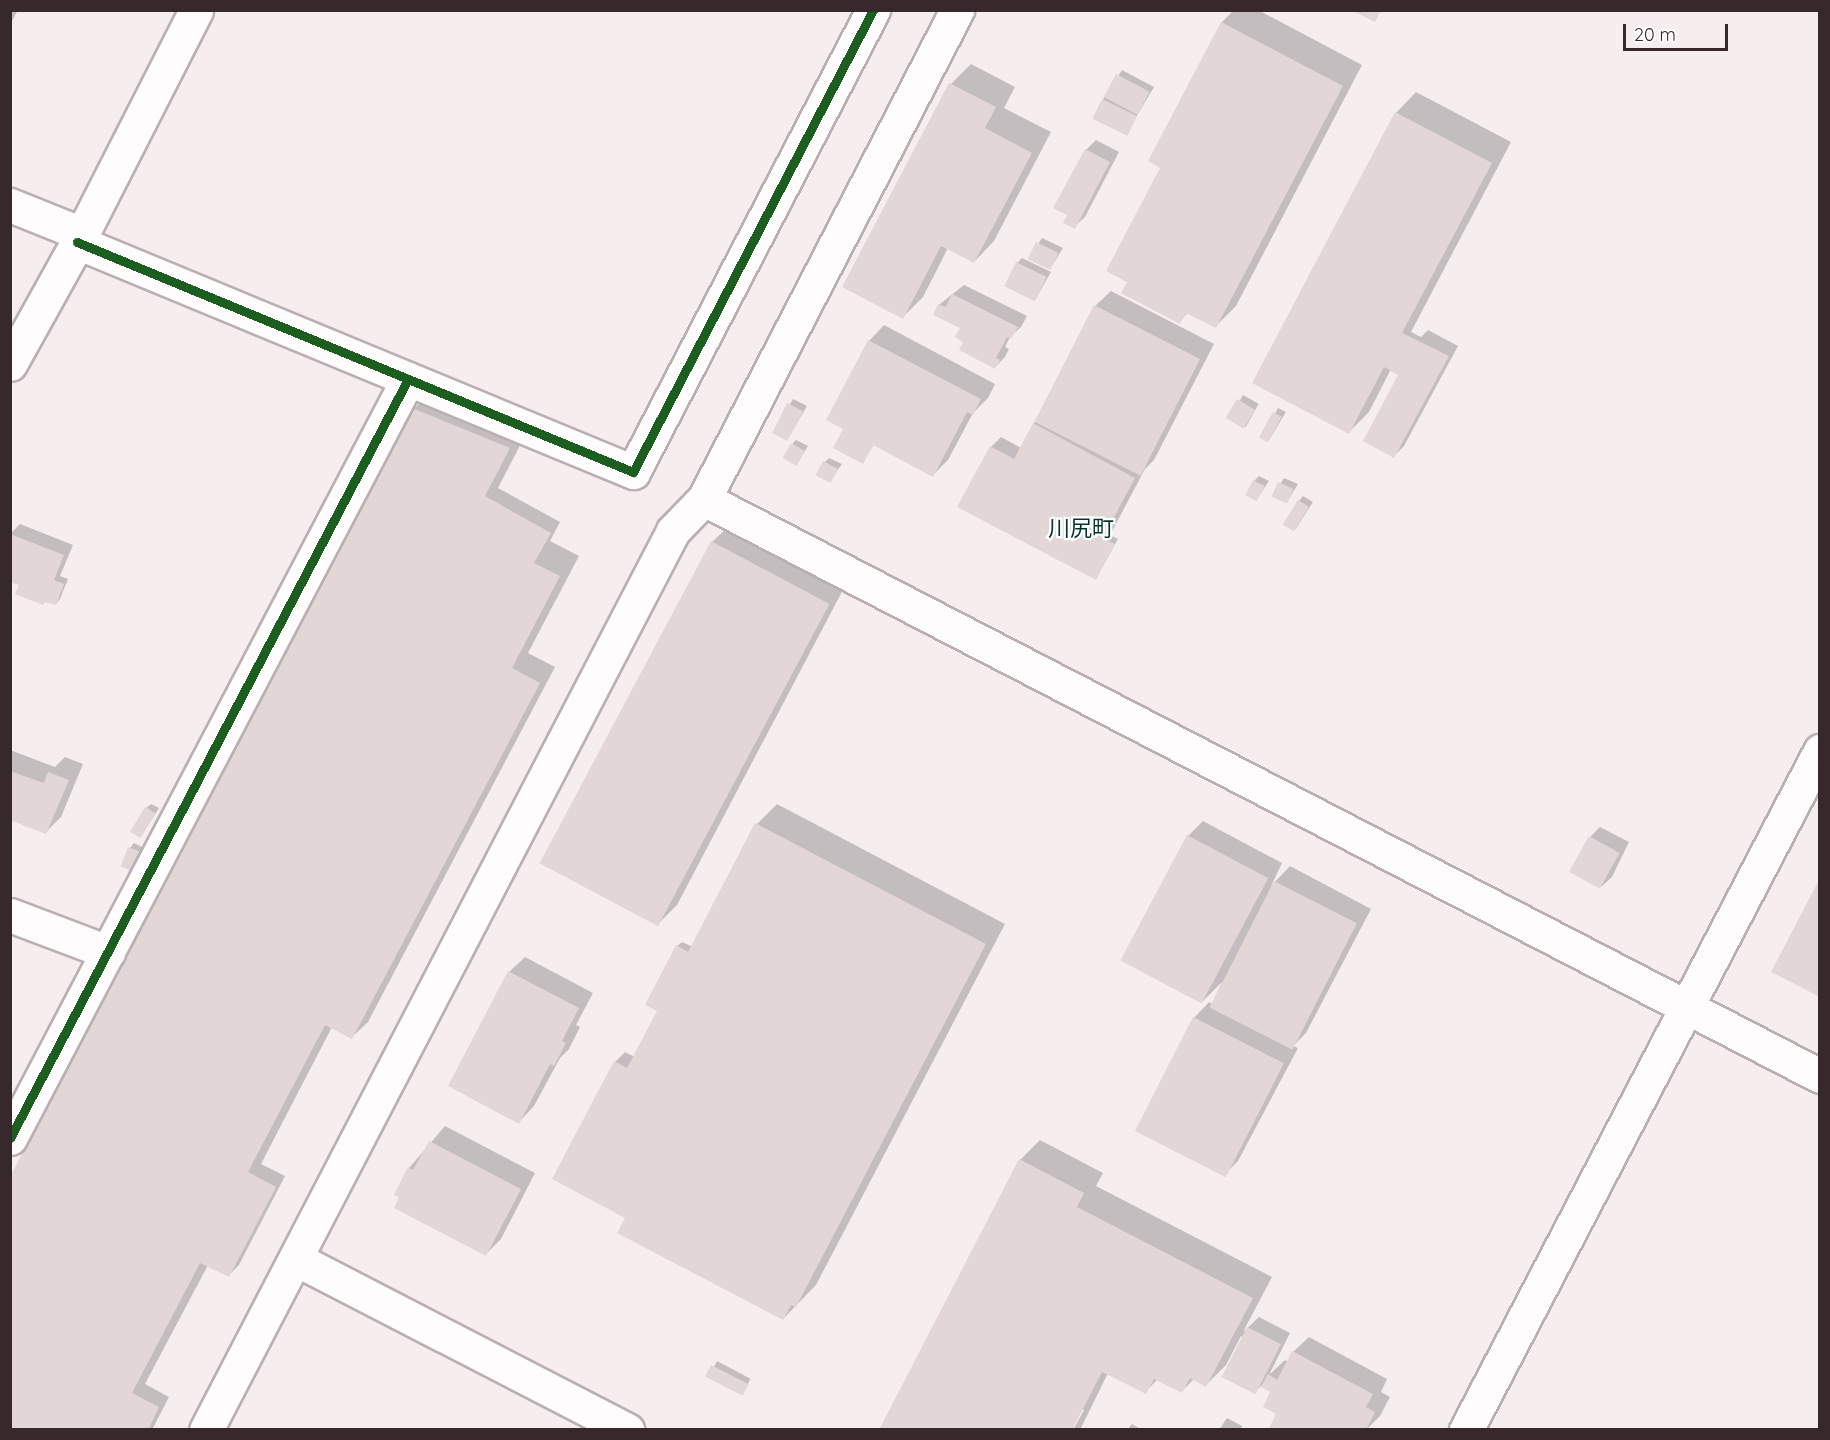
<!DOCTYPE html>
<meta charset="utf-8">
<style>
body{margin:0}
#map{position:relative;width:1830px;height:1440px;overflow:hidden;background:#f6edef;font-family:Quicksand,"Noto Sans JP",sans-serif}
div>[style]{position:absolute}
.shadow>*{inset:0;background:#0003;transform-origin:0 0}
.building>*{inset:0;background:#e2d6d6;transform-origin:0 0}
.roads{filter:drop-shadow(2px 0 #baafb1) drop-shadow(-2px 0 #baafb1) drop-shadow(0 2px #baafb1) drop-shadow(0 -2px #baafb1)}
.minor>*{height:33px;margin:-16.5px;padding:0 16.5px;transform-origin:16.5px;border-radius:16.5px;background:#fefcfd}
.cycleway>*{height:9px;margin:-4.5px;padding:0 4.5px;transform-origin:4.5px;border-radius:4.5px;background:#1b5e20}
span{translate:-50% -50%;white-space:nowrap;text-align:center;line-height:1.15;-webkit-text-stroke:4.5px #fff;paint-order:stroke}
.quarter-label{font-size:22px;color:#003729}
.frame{position:absolute;inset:0;border:12px solid #37282c;pointer-events:none}
.scale{position:absolute;left:1623px;top:24px;width:105px;height:27px;box-sizing:border-box;border:3px solid #37282c;border-top:0;padding-left:8px;font-size:18px;line-height:21px;white-space:nowrap;color:#37282c;-webkit-text-stroke:4px #fff;paint-order:stroke}
</style>
<div id="map">
<div class="shadow">
<div style="clip-path:polygon(10px 10px,18px 10px,10px 25px)"></div>
<div style="clip-path:polygon(1234px 10px,1258px 10px,1362px 65px,1236px 306px,1215px 327px,1188px 312px,1180px 322px,1129px 282px,1162px 167px,1150px 161px,1222px 22px)"></div>
<div style="clip-path:polygon(971px 64px,1015px 87px,1004px 108px,1051px 132px,994px 241px,974px 262px,948px 248px,923px 297px,903px 317px,844px 286px,951px 84px)"></div>
<div style="clip-path:polygon(1122px 70px,1154px 87px,1126px 134px,1103px 99px)"></div>
<div style="clip-path:polygon(1416px 92px,1511px 142px,1411px 332px,1421px 337px,1428px 330px,1458px 346px,1404px 446px,1394px 456px,1400px 374px,1391px 369px,1369px 412px,1349px 432px,1254px 382px,1396px 113px)"></div>
<div style="clip-path:polygon(1096px 140px,1119px 152px,1085px 217px,1074px 227px,1069px 214px,1086px 150px)"></div>
<div style="clip-path:polygon(1042px 238px,1063px 248px,1050px 269px,1029px 258px)"></div>
<div style="clip-path:polygon(1022px 258px,1051px 272px,1035px 300px,1017px 263px)"></div>
<div style="clip-path:polygon(964px 285px,1027px 316px,1021px 327px,1010px 337px,1005px 347px,1009px 349px,1005px 357px,995px 367px,965px 341px,962px 328px,935px 314px,940px 304px)"></div>
<div style="clip-path:polygon(1111px 291px,1214px 344px,1154px 460px,1145px 469px,1110px 535px,1118px 539px,1096px 578px,991px 447px,1001px 437px,1021px 448px,1095px 306px)"></div>
<div style="clip-path:polygon(884px 325px,995px 384px,988px 398px,973px 413px,948px 460px,933px 475px,874px 444px,863px 462px,845px 429px,869px 341px)"></div>
<div style="clip-path:polygon(434px 388px,529px 428px,498px 488px,560px 522px,550px 541px,579px 556px,528px 653px,555px 667px,368px 1022px,352px 1037px,332px 1027px,261px 1164px,285px 1176px,239px 1265px,228px 1276px,208px 1265px,145px 1384px,169px 1397px,152px 1430px,10px 1430px,10px 1181px,414px 409px)"></div>
<div style="left:1243px;top:395px;width:18px;height:27px;rotate:29deg"></div>
<div style="clip-path:polygon(793px 399px,807px 406px,788px 438px,781px 419px)"></div>
<div style="clip-path:polygon(1278px 408px,1286px 412px,1269px 440px,1262px 437px)"></div>
<div style="clip-path:polygon(796px 440px,808px 446px,797px 464px,792px 444px)"></div>
<div style="clip-path:polygon(829px 458px,842px 464px,830px 481px,825px 462px)"></div>
<div style="clip-path:polygon(1259px 476px,1269px 481px,1257px 499px,1254px 481px)"></div>
<div style="clip-path:polygon(1284px 478px,1298px 484px,1287px 502px,1273px 495px)"></div>
<div style="clip-path:polygon(1303px 496px,1313px 502px,1295px 530px,1299px 501px)"></div>
<div style="clip-path:polygon(20px 524px,73px 545px,60px 576px,68px 579px,60px 599px,56px 604px,10px 580px,10px 534px)"></div>
<div style="clip-path:polygon(728px 527px,844px 588px,677px 905px,657px 925px,712px 542px)"></div>
<div style="clip-path:polygon(10px 750px,55px 767px,65px 757px,83px 764px,61px 817px,46px 832px,10px 819px)"></div>
<div style="clip-path:polygon(151px 804px,159px 808px,141px 836px,146px 808px)"></div>
<div style="clip-path:polygon(777px 804px,1005px 924px,816px 1285px,783px 1319px,626px 1219px,615px 1062px,625px 1052px,635px 1057px,659px 1010px,677px 946px,682px 942px,693px 947px,757px 824px)"></div>
<div style="clip-path:polygon(1203px 821px,1282px 863px,1271px 886px,1290px 866px,1371px 909px,1306px 1033px,1293px 1046px,1298px 1048px,1238px 1161px,1223px 1176px,1194px 1018px,1209px 1002px,1212px 1004px,1222px 982px,1202px 1002px,1188px 836px)"></div>
<div style="clip-path:polygon(1600px 827px,1629px 842px,1612px 877px,1601px 887px,1590px 837px)"></div>
<div style="clip-path:polygon(134px 843px,144px 848px,137px 865px,130px 848px)"></div>
<div style="clip-path:polygon(525px 957px,593px 993px,576px 1025px,580px 1027px,569px 1049px,560px 1058px,534px 1106px,519px 1122px,509px 972px)"></div>
<div style="clip-path:polygon(445px 1126px,535px 1173px,501px 1239px,486px 1254px,409px 1168px)"></div>
<div style="clip-path:polygon(1040px 1140px,1103px 1173px,1096px 1186px,1272px 1277px,1243px 1332px,1259px 1317px,1290px 1333px,1269px 1375px,1285px 1360px,1288px 1362px,1293px 1352px,1309px 1337px,1387px 1379px,1381px 1392px,1390px 1397px,1380px 1416px,1366px 1430px,1278px 1414px,1272px 1392px,1262px 1385px,1255px 1392px,1244px 1338px,1241px 1336px,1226px 1365px,1206px 1385px,1195px 1378px,1182px 1391px,1158px 1379px,1145px 1392px,1108px 1373px,1080px 1430px,1073px 1430px,1084px 1410px,1081px 1408px,1020px 1160px)"></div>
<div style="left:717px;top:1361px;width:38px;height:17px;rotate:28deg"></div>
<div style="clip-path:polygon(1227px 1418px,1242px 1426px,1241px 1430px,1219px 1430px)"></div>
<div style="clip-path:polygon(1132px 1424px,1142px 1430px,1127px 1430px)"></div>
</div>
<div class="building">
<div style="clip-path:polygon(1351px 10px,1378px 10px,1380px 12px,1375px 22px)"></div>
<div style="clip-path:polygon(1221px 22px,1343px 86px,1216px 328px,1186px 313px,1180px 324px,1121px 293px,1127px 282px,1106px 271px,1160px 168px,1148px 161px)"></div>
<div style="left:1116px;top:74px;width:38px;height:26px;rotate:28deg"></div>
<div style="clip-path:polygon(949px 83px,996px 107px,985px 128px,1032px 153px,974px 263px,941px 246px,903px 319px,842px 287px)"></div>
<div style="left:1102px;top:99px;width:39px;height:22px;rotate:26deg"></div>
<div style="clip-path:polygon(1395px 112px,1492px 163px,1402px 333px,1449px 356px,1394px 458px,1363px 441px,1398px 375px,1384px 367px,1349px 434px,1252px 383px)"></div>
<div style="clip-path:polygon(1085px 149px,1110px 162px,1075px 229px,1063px 223px,1067px 215px,1053px 208px)"></div>
<div style="left:1036px;top:242px;width:25px;height:19px;rotate:26deg"></div>
<div style="left:1016px;top:262px;width:34px;height:27px;rotate:26deg"></div>
<div style="clip-path:polygon(952px 294px,1018px 327px,1011px 339px,1007px 337px,996px 358px,1000px 360px,995px 369px,959px 350px,963px 342px,955px 337px,960px 328px,933px 315px,938px 304px,946px 307px)"></div>
<div style="left:1094px;top:305px;width:119px;height:131px;rotate:27deg"></div>
<div style="clip-path:polygon(868px 340px,981px 399px,973px 415px,967px 412px,933px 477px,873px 445px,863px 464px,833px 448px,843px 429px,826px 420px)"></div>
<div style="left:1237px;top:399px;width:21px;height:22px;rotate:31deg"></div>
<div style="left:787px;top:403px;width:18px;height:17px;rotate:27deg"></div>
<div style="clip-path:polygon(412px 408px,510px 448px,485px 496px,551px 533px,534px 563px,560px 576px,512px 668px,540px 683px,352px 1039px,325px 1025px,248px 1172px,276px 1187px,229px 1277px,200px 1263px,132px 1393px,159px 1407px,148px 1430px,10px 1430px,10px 1177px)"></div>
<div style="left:1273px;top:412px;width:10px;height:29px;rotate:29deg"></div>
<div style="left:780px;top:418px;width:17px;height:17px;rotate:28deg"></div>
<div style="clip-path:polygon(1033px 423px,1135px 478px,1103px 538px,1115px 544px,1096px 580px,957px 507px,990px 446px,1014px 459px)"></div>
<div style="left:791px;top:443px;width:16px;height:17px;rotate:30deg"></div>
<div style="left:823px;top:461px;width:17px;height:16px;rotate:28deg"></div>
<div style="left:1253px;top:480px;width:13px;height:17px;rotate:27deg"></div>
<div style="left:1278px;top:482px;width:17px;height:16px;rotate:24deg"></div>
<div style="left:1298px;top:500px;width:13px;height:29px;rotate:32deg"></div>
<div style="clip-path:polygon(10px 534px,64px 555px,54px 580px,64px 584px,56px 605px,45px 602px,43px 605px,15px 594px,19px 585px,10px 582px)"></div>
<div style="left:711px;top:541px;width:134px;height:365px;rotate:28deg"></div>
<div style="clip-path:polygon(10px 771px,44px 783px,48px 772px,69px 780px,46px 834px,10px 820px)"></div>
<div style="left:145px;top:807px;width:12px;height:29px;rotate:31deg"></div>
<div style="clip-path:polygon(755px 823px,986px 944px,796px 1307px,791px 1305px,783px 1320px,617px 1233px,625px 1218px,552px 1179px,614px 1061px,627px 1068px,657px 1011px,645px 1005px,676px 945px,688px 952px)"></div>
<div style="left:1187px;top:835px;width:92px;height:142px;rotate:28deg"></div>
<div style="left:1589px;top:836px;width:35px;height:41px;rotate:29deg"></div>
<div style="left:128px;top:847px;width:14px;height:21px;rotate:21deg"></div>
<div style="clip-path:polygon(1820px 878px,1820px 997px,1771px 972px)"></div>
<div style="left:1274px;top:881px;width:93px;height:142px;rotate:27deg"></div>
<div style="clip-path:polygon(508px 971px,579px 1008px,562px 1041px,566px 1043px,554px 1066px,550px 1064px,519px 1124px,448px 1086px)"></div>
<div style="left:1193px;top:1017px;width:102px;height:128px;rotate:27deg"></div>
<div style="clip-path:polygon(429px 1141px,521px 1189px,486px 1256px,394px 1208px,399px 1197px,394px 1195px,408px 1167px,413px 1170px)"></div>
<div style="clip-path:polygon(1019px 1159px,1084px 1193px,1077px 1207px,1253px 1298px,1206px 1387px,1190px 1378px,1182px 1393px,1154px 1379px,1146px 1394px,1102px 1372px,1072px 1430px,879px 1430px)"></div>
<div style="left:1247px;top:1327px;width:38px;height:56px;rotate:27deg"></div>
<div style="clip-path:polygon(1292px 1351px,1373px 1394px,1366px 1407px,1375px 1412px,1366px 1430px,1268px 1430px,1276px 1414px,1263px 1407px,1270px 1392px,1261px 1387px,1268px 1374px,1277px 1380px)"></div>
<div style="left:711px;top:1365px;width:42px;height:13px;rotate:27deg"></div>
</div>
<div class="roads">
<div class="minor">
<div style="left:10px;top:205px;width:78px;rotate:21.9deg"></div>
<div style="left:77px;top:242px;width:602px;rotate:22.47deg"></div>
<div style="left:633px;top:472px;width:521px;rotate:-62.55deg"></div>
<div style="left:10px;top:364px;width:149px;rotate:-61deg"></div>
<div style="left:82px;top:234px;width:251px;rotate:-63deg"></div>
<div style="left:704px;top:499px;width:1256px;rotate:27.34deg"></div>
<div style="left:10px;top:915px;width:105px;rotate:20.7deg"></div>
<div style="left:10px;top:1138px;width:857px;rotate:-62.33deg"></div>
<div style="left:296px;top:1259px;width:373px;rotate:27.3deg"></div>
<div style="left:206px;top:1430px;width:1013px;rotate:-62.55deg"></div>
<div style="left:673px;top:531px;width:45px;rotate:-45.9deg"></div>
<div style="left:704px;top:499px;width:551px;rotate:-62.64deg"></div>
<div style="left:1466px;top:1430px;width:766px;rotate:-62.46deg"></div>
</div>
</div>
<div class="cycleway">
<div style="left:77px;top:242px;width:602px;rotate:22.47deg"></div>
<div style="left:633px;top:472px;width:521px;rotate:-62.55deg"></div>
<div style="left:10px;top:1138px;width:857px;rotate:-62.33deg"></div>
</div>
<div class="quarter-label">
<span style="left:1081px;top:529px">川尻町</span>
</div>
<div class="frame"></div>
<div class="scale">20 m</div>
</div>
